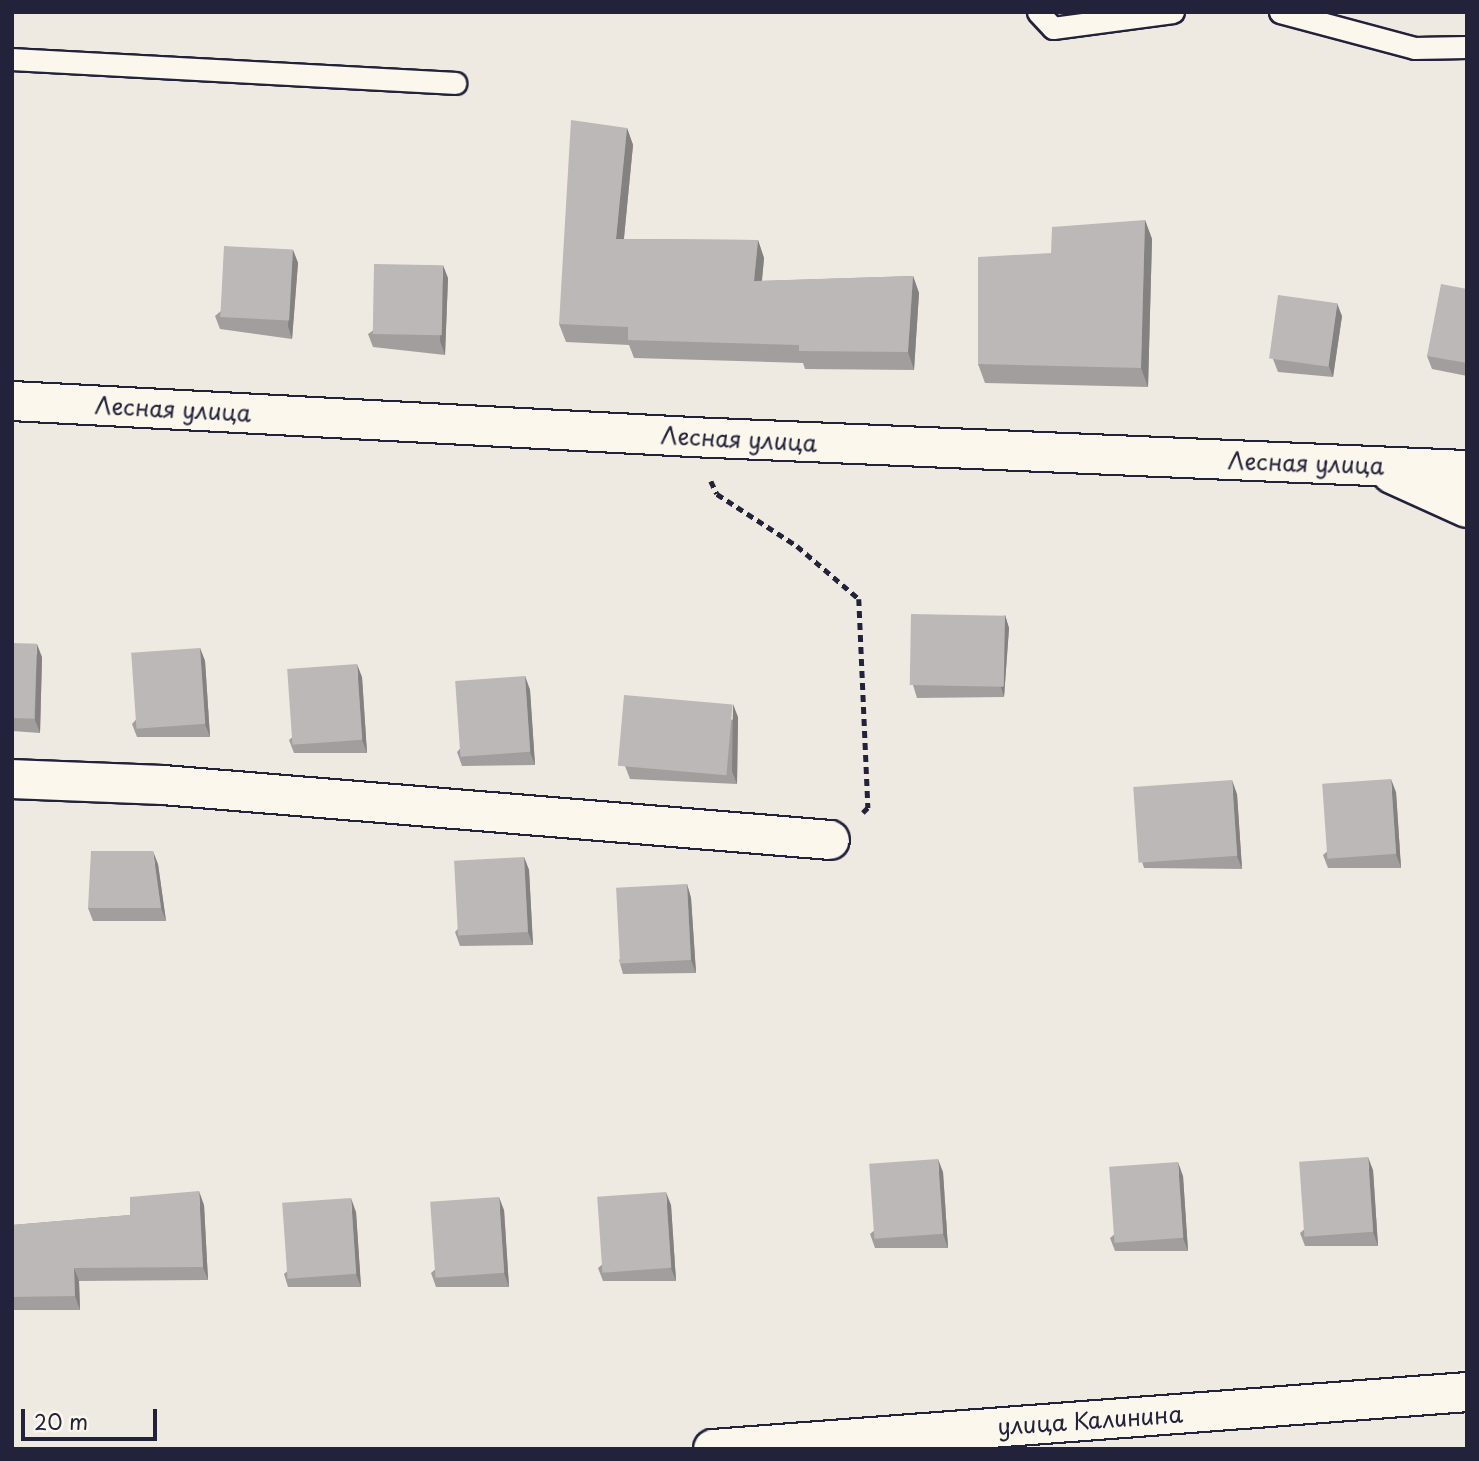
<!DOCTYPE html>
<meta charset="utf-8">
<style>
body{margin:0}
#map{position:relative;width:1479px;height:1461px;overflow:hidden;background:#eeeae2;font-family:"Playpen Sans",sans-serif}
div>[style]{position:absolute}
.path>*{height:4.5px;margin-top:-2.25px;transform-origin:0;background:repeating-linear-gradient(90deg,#22223b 0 7px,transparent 0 12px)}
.roads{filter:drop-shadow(2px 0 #22223b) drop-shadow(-2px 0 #22223b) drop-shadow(0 2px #22223b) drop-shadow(0 -2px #22223b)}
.lane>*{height:21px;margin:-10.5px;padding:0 10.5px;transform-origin:10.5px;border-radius:10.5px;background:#fbf7ec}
.street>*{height:38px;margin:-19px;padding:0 19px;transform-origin:19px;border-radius:19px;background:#fbf7ec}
.primary>*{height:38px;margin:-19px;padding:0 19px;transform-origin:19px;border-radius:19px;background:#fbf7ec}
.wall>*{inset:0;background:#a29e9e}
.shaded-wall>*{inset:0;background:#848181}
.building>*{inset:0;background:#bcb8b8;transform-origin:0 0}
span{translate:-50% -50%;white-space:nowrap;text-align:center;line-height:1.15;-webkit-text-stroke:5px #fbf7ec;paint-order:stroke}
.street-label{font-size:23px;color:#22223b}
.frame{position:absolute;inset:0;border:14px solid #22223b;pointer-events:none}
.scale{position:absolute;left:21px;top:1409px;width:136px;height:32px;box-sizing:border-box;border:4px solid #22223b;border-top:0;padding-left:9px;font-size:21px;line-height:24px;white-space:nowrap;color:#22223b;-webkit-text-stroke:5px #fbf7ec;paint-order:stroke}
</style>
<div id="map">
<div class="path">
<div style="left:711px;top:481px;width:14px;rotate:65deg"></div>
<div style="left:717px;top:494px;width:95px;rotate:33deg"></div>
<div style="left:797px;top:546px;width:82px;rotate:40.5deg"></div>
<div style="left:859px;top:599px;width:209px;rotate:87.5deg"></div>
<div style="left:868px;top:808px;width:7px;rotate:135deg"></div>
</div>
<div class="roads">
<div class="lane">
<div style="left:1038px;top:12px;width:22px;rotate:47deg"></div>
<div style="left:1053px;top:28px;width:121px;rotate:-7.6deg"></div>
<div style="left:1280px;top:12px;width:139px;rotate:15deg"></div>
<div style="left:1414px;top:48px;width:53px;rotate:-1.1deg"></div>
<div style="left:12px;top:59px;width:444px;rotate:3.1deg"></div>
</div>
<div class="street">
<div style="left:12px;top:401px;width:680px;rotate:3.03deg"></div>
<div style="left:691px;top:437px;width:777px;rotate:2.44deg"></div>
<div style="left:1392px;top:474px;width:82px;rotate:24.4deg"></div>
<div style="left:12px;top:779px;width:151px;rotate:2.3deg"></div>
<div style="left:163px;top:785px;width:669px;rotate:4.71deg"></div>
</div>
<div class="primary">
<div style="left:713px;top:1449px;width:756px;rotate:-4.32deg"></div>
</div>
</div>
<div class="wall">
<div style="clip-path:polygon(627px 128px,633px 145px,624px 239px,758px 240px,764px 258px,762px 281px,913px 276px,919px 293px,914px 370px,805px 369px,803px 363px,634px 358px,629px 345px,566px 342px,559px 324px)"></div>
<div style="clip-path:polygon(1145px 220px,1152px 239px,1148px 387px,985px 383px,978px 364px,1051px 253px)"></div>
<div style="clip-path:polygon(293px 250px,298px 263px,292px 339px,220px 329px,215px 316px)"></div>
<div style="clip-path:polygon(448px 278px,445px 355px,373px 347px,368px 334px)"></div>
<div style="clip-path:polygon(1467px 289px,1467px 376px,1432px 369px,1427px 356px)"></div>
<div style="clip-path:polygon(1342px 316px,1333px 377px,1278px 372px,1273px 359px)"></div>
<div style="clip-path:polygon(1005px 615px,1009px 628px,1004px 697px,917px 698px,913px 685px)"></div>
<div style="clip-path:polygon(12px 643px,42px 657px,40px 733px,12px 731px)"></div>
<div style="clip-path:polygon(200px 648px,205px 661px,210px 737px,137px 737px,132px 724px)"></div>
<div style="clip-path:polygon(525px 676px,530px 690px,535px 765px,462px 766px,457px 752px)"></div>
<div style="clip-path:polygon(362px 677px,367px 753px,294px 753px,289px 740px)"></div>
<div style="clip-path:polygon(738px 717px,737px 784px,630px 779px,625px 766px)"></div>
<div style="clip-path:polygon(1396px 792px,1401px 868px,1328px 868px,1323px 855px)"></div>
<div style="clip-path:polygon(1237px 794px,1242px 869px,1144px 868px,1140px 855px)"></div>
<div style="clip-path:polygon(524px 857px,529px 870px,533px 945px,460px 946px,455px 932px)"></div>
<div style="clip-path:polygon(158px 864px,166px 921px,93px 921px,88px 908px)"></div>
<div style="clip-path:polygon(687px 884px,691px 898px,696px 973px,623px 974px,619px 960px)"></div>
<div style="clip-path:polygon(1373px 1170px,1378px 1246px,1305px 1246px,1300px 1233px)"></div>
<div style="clip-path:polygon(943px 1172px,948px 1248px,875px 1248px,870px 1234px)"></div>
<div style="clip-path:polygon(1183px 1176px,1188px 1251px,1115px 1251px,1110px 1238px)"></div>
<div style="clip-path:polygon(204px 1205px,208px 1280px,79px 1281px,80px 1310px,12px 1310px,12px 1225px,130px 1215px)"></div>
<div style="clip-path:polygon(671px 1205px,676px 1281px,603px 1281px,598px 1268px)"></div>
<div style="clip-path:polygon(504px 1210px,509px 1287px,436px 1287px,431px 1273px)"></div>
<div style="clip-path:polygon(356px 1212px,361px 1287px,288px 1287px,284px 1274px)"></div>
</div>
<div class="shaded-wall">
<div style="clip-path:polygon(627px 128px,633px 145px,622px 257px,616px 239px)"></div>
<div style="clip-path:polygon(1145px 220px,1152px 239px,1148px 387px,1141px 368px)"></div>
<div style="clip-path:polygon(758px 240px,764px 258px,760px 299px,754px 281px)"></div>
<div style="clip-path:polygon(293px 250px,298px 263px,292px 339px,288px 326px)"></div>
<div style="clip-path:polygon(443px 265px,448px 278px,445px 355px,440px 341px)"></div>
<div style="clip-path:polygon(913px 276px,919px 293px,914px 370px,908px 352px)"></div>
<div style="clip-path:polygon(1337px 303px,1342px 316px,1333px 377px,1328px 364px)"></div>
<div style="clip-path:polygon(1005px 615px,1009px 628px,1004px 697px,1000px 684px)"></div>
<div style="clip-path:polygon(37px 644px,42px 657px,40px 733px,35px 720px)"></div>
<div style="clip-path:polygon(200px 648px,205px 661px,210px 737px,205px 724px)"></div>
<div style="clip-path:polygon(357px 664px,362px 677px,367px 753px,362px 740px)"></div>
<div style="clip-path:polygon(525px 676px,530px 690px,535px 765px,530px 752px)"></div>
<div style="clip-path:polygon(733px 704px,738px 717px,737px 784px,732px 771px)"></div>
<div style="clip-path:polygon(1391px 779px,1396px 792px,1401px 868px,1396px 854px)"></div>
<div style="clip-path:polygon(1232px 780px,1237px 794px,1242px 869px,1237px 856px)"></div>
<div style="clip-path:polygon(153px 851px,158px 864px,166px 921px,161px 908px)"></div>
<div style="clip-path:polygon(524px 857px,529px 870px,533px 945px,528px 932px)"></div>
<div style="clip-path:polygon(687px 884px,691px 898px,696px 973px,691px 960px)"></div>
<div style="clip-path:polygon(1368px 1157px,1373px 1170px,1378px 1246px,1373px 1232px)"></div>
<div style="clip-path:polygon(938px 1159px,943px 1172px,948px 1248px,943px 1234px)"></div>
<div style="clip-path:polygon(1178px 1162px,1183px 1176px,1188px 1251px,1183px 1238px)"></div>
<div style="clip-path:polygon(199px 1191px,204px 1205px,208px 1280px,203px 1267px)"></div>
<div style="clip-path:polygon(666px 1192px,671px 1205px,676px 1281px,671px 1268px)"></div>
<div style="clip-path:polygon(499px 1197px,504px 1210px,509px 1287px,504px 1273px)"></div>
<div style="clip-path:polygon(351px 1198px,356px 1212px,361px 1287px,356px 1274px)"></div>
<div style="clip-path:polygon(74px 1268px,79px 1281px,80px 1310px,75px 1296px)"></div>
</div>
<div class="building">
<div style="clip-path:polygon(571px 120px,627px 128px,616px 239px,758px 240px,754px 281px,913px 276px,908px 352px,799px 351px,799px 345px,628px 340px,628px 327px,559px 324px)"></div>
<div style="clip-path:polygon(1145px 220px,1141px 368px,978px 364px,978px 257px,1051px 253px,1052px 227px)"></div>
<div style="left:224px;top:246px;width:69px;height:71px;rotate:3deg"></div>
<div style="left:374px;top:264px;width:69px;height:70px;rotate:1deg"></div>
<div style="clip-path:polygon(1441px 284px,1467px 289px,1467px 363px,1427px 356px)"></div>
<div style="left:1278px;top:295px;width:60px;height:64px;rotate:8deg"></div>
<div style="left:911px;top:614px;width:94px;height:71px;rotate:1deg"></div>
<div style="left:12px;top:643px;width:25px;height:75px;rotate:2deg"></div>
<div style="left:200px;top:648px;width:76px;height:69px;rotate:86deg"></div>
<div style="left:357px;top:664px;width:76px;height:70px;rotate:86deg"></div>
<div style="left:525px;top:676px;width:76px;height:70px;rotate:86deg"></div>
<div style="left:624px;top:695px;width:109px;height:71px;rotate:5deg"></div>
<div style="left:1391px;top:779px;width:75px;height:69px;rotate:86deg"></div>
<div style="left:1232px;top:780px;width:76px;height:99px;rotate:86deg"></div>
<div style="clip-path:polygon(91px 851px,153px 851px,161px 908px,88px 908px)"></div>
<div style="left:524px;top:857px;width:75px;height:70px;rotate:87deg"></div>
<div style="left:687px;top:884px;width:76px;height:71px;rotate:87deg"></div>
<div style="left:1368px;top:1157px;width:75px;height:69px;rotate:86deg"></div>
<div style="left:938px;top:1159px;width:75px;height:69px;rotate:86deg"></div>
<div style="left:1178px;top:1162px;width:76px;height:69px;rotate:86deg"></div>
<div style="clip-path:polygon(199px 1191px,203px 1267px,74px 1268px,75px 1296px,12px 1297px,12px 1225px,130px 1215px,130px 1197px)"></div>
<div style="left:666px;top:1192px;width:76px;height:69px;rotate:86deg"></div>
<div style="left:499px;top:1197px;width:76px;height:69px;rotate:86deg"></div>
<div style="left:351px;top:1198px;width:76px;height:69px;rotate:86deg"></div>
</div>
<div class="street-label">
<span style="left:173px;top:409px;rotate:3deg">Лесная улица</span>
<span style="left:739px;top:439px;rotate:3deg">Лесная улица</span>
<span style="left:1306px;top:463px;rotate:2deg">Лесная улица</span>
<span style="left:1090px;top:1420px;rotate:-4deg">улица Калинина</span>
</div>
<div class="frame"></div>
<div class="scale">20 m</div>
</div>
